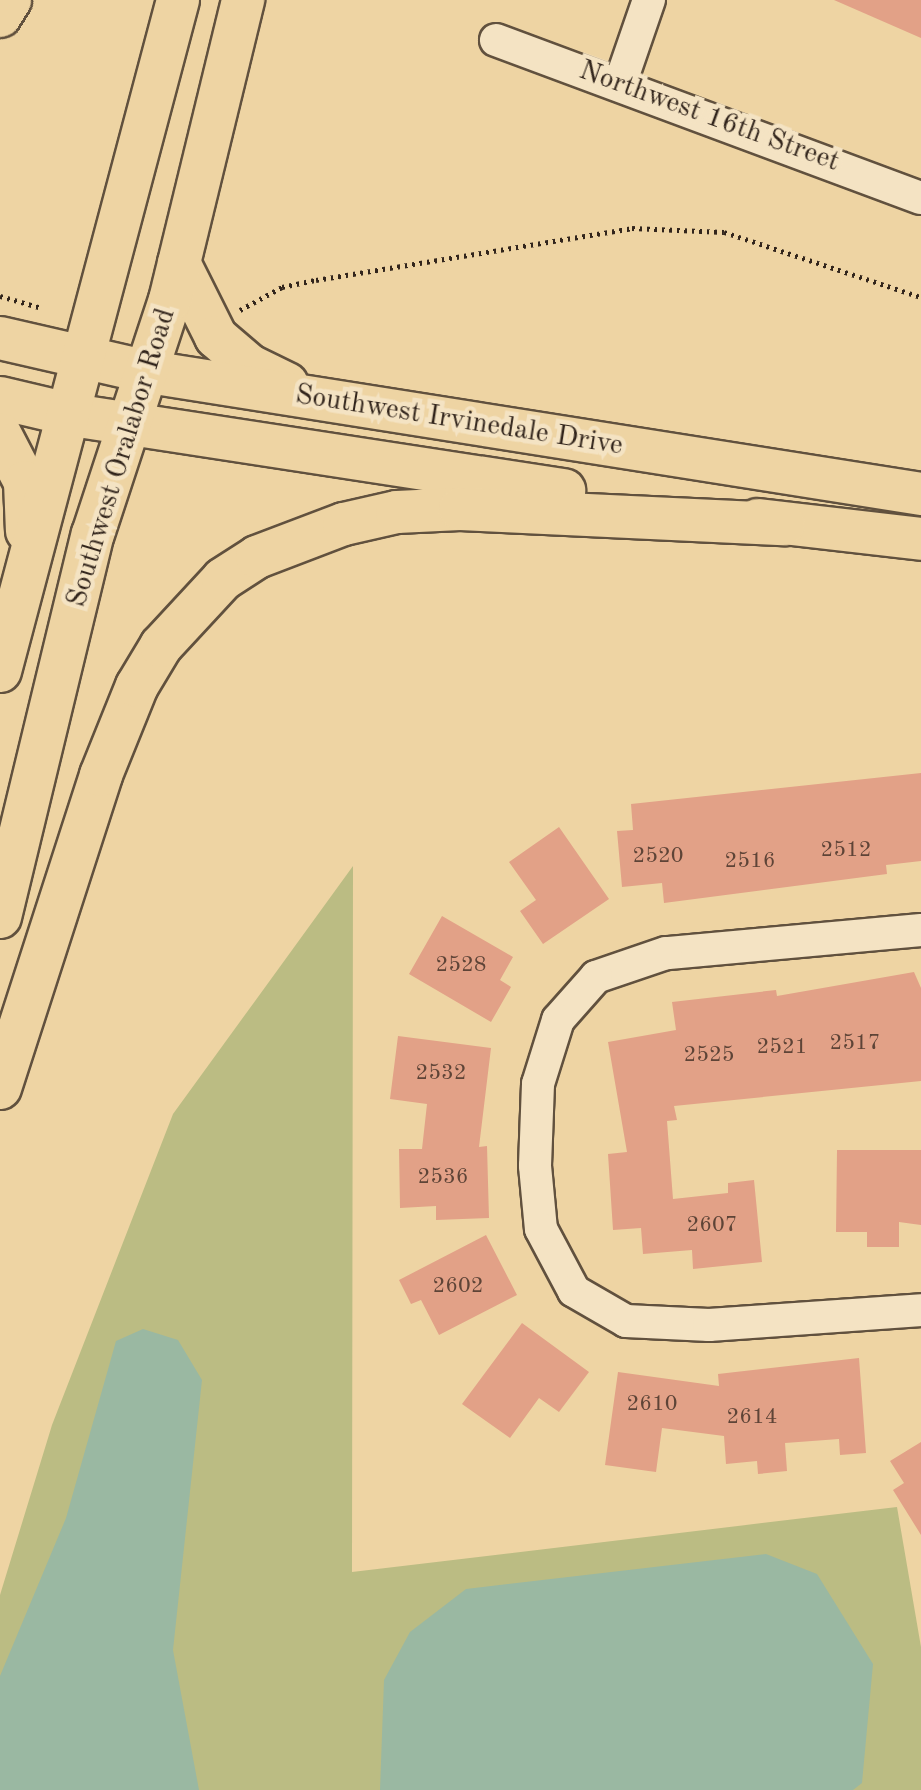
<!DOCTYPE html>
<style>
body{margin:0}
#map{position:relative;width:921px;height:1790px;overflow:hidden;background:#eed4a3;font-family:"Old Standard TT",serif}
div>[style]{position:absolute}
.green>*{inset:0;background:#bbbc83}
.water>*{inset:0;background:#9ab8a2}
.building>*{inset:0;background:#e2a187}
.path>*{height:5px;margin-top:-2.5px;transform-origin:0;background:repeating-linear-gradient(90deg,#32251c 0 2.5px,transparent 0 7.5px)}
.roads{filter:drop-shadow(2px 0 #61513e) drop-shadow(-2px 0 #61513e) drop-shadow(0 2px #61513e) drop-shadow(0 -2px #61513e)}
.minor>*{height:32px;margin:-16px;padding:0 16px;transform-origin:16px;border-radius:16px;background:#f4e3c3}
.major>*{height:42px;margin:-21px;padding:0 21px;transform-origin:21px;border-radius:21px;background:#eed4a3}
span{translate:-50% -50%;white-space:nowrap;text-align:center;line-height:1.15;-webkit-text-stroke:9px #f4e3c3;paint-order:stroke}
.number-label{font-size:22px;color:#5e4437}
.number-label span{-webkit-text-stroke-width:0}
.street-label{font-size:28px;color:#32251c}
</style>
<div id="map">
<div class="green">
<div style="clip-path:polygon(353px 866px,352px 1572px,897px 1507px,921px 1647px,921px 1790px,0 1790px,0 1595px,52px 1425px,173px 1114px)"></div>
</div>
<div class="water">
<div style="clip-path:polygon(143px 1329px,178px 1340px,202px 1380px,173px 1650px,199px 1790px,0 1790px,0 1676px,66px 1518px,116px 1341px)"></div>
<div style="clip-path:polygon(766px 1554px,817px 1574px,873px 1664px,862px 1783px,853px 1790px,380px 1790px,384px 1680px,410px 1632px,466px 1589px)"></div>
</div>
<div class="building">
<div style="clip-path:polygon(834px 0,921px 0,921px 38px)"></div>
<div style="clip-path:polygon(921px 773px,921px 861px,886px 865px,887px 874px,664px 903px,662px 883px,622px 887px,617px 831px,633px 830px,631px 804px)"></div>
<div style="clip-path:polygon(559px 827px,609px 899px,543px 944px,520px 911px,536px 900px,509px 862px)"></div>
<div style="clip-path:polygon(442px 916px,513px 957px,500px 980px,511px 987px,491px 1022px,409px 974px)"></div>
<div style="clip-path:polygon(914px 972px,921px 988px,921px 1081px,674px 1106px,677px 1120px,667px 1121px,673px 1199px,728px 1193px,728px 1183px,754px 1180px,762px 1262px,693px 1269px,692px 1250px,643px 1254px,641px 1228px,613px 1230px,608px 1154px,627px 1152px,608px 1042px,676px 1030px,672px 1002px,776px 990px,777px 996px)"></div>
<div style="clip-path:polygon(398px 1036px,491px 1048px,479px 1147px,487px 1146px,489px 1218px,436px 1220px,436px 1206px,400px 1208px,399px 1149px,422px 1149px,427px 1104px,390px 1099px)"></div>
<div style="clip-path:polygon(837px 1150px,921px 1150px,921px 1225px,899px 1222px,899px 1247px,867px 1247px,867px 1232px,836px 1232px)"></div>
<div style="clip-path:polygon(486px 1235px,517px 1295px,439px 1335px,421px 1300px,411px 1304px,399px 1280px)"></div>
<div style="clip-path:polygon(522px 1323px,589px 1372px,559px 1412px,539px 1398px,510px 1438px,462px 1404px)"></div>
<div style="clip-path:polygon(859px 1358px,866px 1453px,840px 1455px,839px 1439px,785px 1443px,787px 1471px,758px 1474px,757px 1461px,726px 1464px,724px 1436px,662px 1428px,656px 1472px,605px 1465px,618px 1372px,719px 1386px,718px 1374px)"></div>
<div style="clip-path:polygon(921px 1442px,921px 1535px,893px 1490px,904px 1483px,890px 1461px)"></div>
</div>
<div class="path">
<div style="left:0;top:296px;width:44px;rotate:15.9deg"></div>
<div style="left:240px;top:310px;width:48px;rotate:-28.7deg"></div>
<div style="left:282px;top:287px;width:35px;rotate:-12deg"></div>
<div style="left:316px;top:280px;width:320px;rotate:-9.3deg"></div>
<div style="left:632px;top:228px;width:92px;rotate:2.5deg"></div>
<div style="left:724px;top:232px;width:207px;rotate:18.3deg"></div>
</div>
<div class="roads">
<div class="minor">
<div style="left:496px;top:40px;width:453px;rotate:20.4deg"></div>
<div style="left:620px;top:84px;width:89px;rotate:-71deg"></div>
<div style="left:921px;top:930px;width:256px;rotate:174.8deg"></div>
<div style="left:666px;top:953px;width:74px;rotate:161.1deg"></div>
<div style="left:596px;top:977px;width:57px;rotate:131.5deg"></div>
<div style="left:558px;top:1020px;width:67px;rotate:107.4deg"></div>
<div style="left:538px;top:1084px;width:82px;rotate:92.1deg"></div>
<div style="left:535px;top:1166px;width:63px;rotate:84.6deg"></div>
<div style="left:541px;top:1229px;width:70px;rotate:62deg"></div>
<div style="left:574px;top:1291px;width:60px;rotate:30deg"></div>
<div style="left:626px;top:1321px;width:83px;rotate:2.8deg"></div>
<div style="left:709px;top:1325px;width:213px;rotate:-4deg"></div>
</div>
<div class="major">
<div style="left:0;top:16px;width:19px;rotate:-58deg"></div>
<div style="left:179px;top:263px;width:83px;rotate:63.4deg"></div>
<div style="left:216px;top:337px;width:45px;rotate:40.5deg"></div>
<div style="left:250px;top:366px;width:41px;rotate:25.9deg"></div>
<div style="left:0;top:338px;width:153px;rotate:12.9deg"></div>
<div style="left:149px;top:372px;width:782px;rotate:8.98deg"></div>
<div style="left:0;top:398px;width:74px;rotate:13.3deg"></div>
<div style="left:72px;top:415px;width:498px;rotate:8.7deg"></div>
<div style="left:0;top:434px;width:54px;rotate:62.5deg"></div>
<div style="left:25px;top:482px;width:49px;rotate:87.7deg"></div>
<div style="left:758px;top:520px;width:164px;rotate:6.6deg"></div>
<div style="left:0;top:671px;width:694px;rotate:-75.14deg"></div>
<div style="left:0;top:917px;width:394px;rotate:-76.4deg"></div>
<div style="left:93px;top:534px;width:246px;rotate:-71.8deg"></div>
<div style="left:170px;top:300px;width:309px;rotate:-76.3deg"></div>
<div style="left:0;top:1088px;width:329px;rotate:-72.1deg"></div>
<div style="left:101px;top:775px;width:96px;rotate:-68deg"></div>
<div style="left:137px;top:686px;width:47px;rotate:-59deg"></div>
<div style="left:161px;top:646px;width:91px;rotate:-47.2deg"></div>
<div style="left:223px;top:579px;width:40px;rotate:-32.9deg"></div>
<div style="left:257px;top:557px;width:93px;rotate:-20.8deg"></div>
<div style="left:344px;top:524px;width:54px;rotate:-12.8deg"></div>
<div style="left:397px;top:512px;width:63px;rotate:-2.7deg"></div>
<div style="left:460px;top:509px;width:324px;rotate:2.7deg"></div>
</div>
</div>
<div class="number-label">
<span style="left:846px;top:851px">2512</span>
<span style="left:658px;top:857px">2520</span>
<span style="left:750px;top:862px">2516</span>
<span style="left:461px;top:966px">2528</span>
<span style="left:855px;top:1044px">2517</span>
<span style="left:782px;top:1048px">2521</span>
<span style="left:709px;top:1056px">2525</span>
<span style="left:441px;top:1074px">2532</span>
<span style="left:443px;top:1178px">2536</span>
<span style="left:712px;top:1226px">2607</span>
<span style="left:458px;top:1287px">2602</span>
<span style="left:652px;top:1405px">2610</span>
<span style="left:752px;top:1418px">2614</span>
</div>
<div class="street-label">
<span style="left:709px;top:117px;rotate:20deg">Northwest 16th Street</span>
<span style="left:459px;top:421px;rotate:9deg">Southwest Irvinedale Drive</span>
<span style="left:122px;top:458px;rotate:-73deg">Southwest Oralabor Road</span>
</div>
</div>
